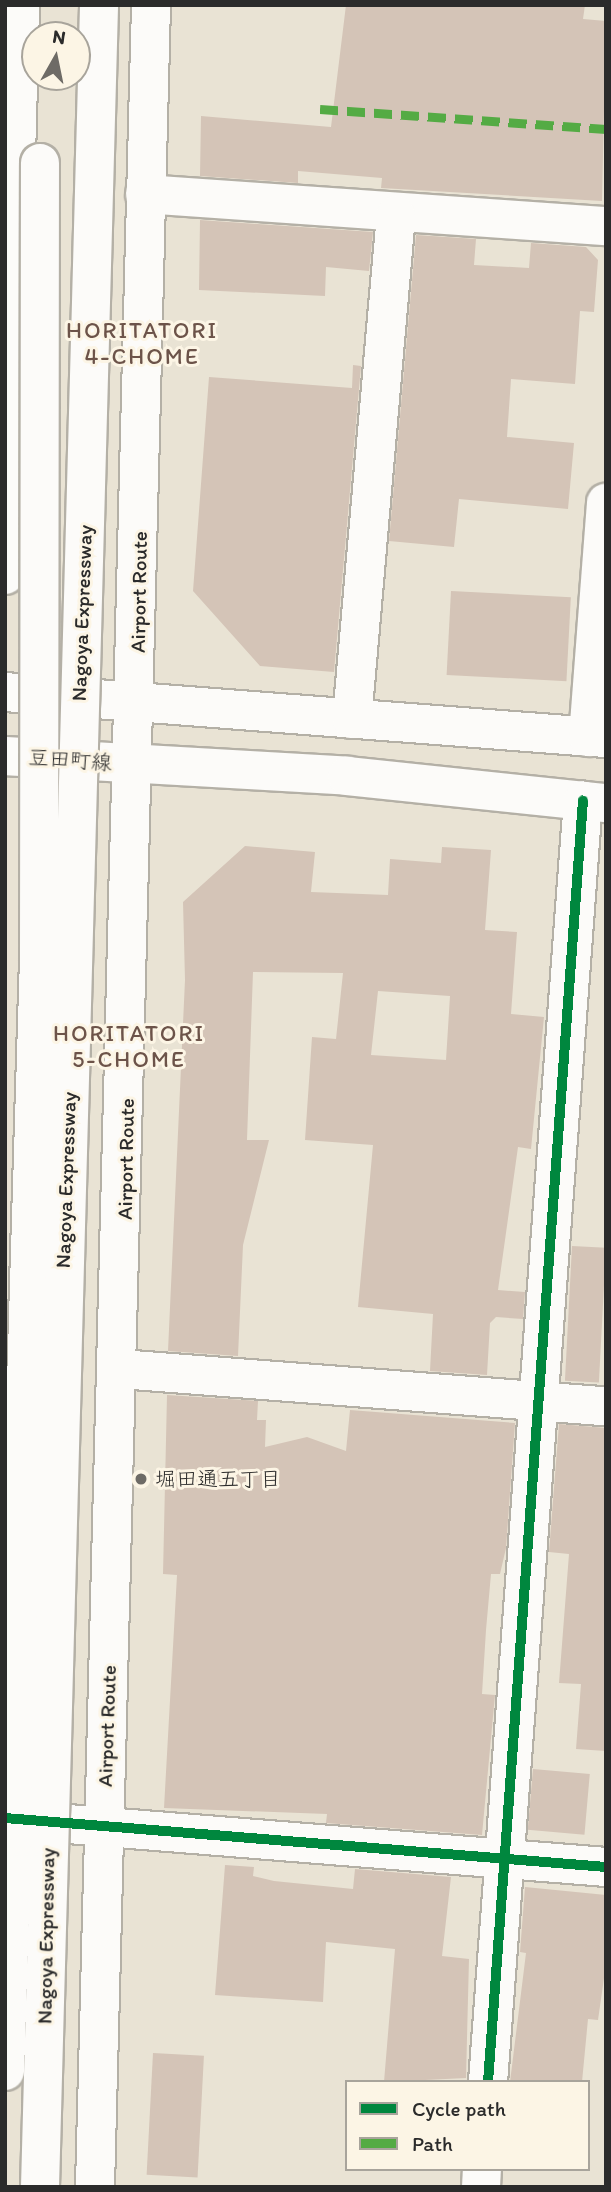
<!DOCTYPE html>
<meta charset="utf-8">
<style>
body{margin:0}
#map{position:relative;width:611px;height:2192px;overflow:hidden;background:#e9e3d4;font-family:Itim,"Klee One",sans-serif}
div>[style]{position:absolute}
.building>*{inset:0;background:#d4c4b7;transform-origin:0 0}
.roads{filter:drop-shadow(2px 0 #b4b0a6) drop-shadow(-2px 0 #b4b0a6) drop-shadow(0 2px #b4b0a6) drop-shadow(0 -2px #b4b0a6)}
.minor>*{height:38px;margin:-19px;padding:0 19px;transform-origin:19px;border-radius:19px;background:#fcfbf9}
.major>*{height:38px;margin:-19px;padding:0 19px;transform-origin:19px;border-radius:19px;background:#fcfbf9}
.highway>*{height:38px;margin:-19px;padding:0 19px;transform-origin:19px;border-radius:19px;background:#fcfbf9}
.bridges{filter:drop-shadow(2px 0 #b4b0a6) drop-shadow(-2px 0 #b4b0a6) drop-shadow(0 2px #b4b0a6) drop-shadow(0 -2px #b4b0a6)}
.highway-bridge>*{height:38px;margin:-19px;padding:0 19px;transform-origin:19px;border-radius:19px;background:#fcfbf9}
.quiet>*{height:9px;margin-top:-4.5px;transform-origin:0;background:repeating-linear-gradient(90deg,#54ab44 0 18px,transparent 0 27px)}
.cycleway>*{height:10px;margin:-5px;padding:0 5px;transform-origin:5px;border-radius:5px;background:#00873e}
.dots>*{width:19px;height:19px;translate:-50% -50%;box-sizing:border-box;border:4px solid #fcf5e5;border-radius:50%}
span{translate:-50% -50%;white-space:nowrap;text-align:center;line-height:1.15;-webkit-text-stroke:6px #fcf5e5;paint-order:stroke}
.street-label{font-size:21px;color:#2b2b2b}
.poi-label{font-size:21px;color:#2b2b2b}
.left{translate:0 -50%;text-align:left}
.neighbourhood-label{font-size:23px;color:#6c5349;letter-spacing:2px}
.frame{position:absolute;inset:0;border:7px solid #2b2b2b;pointer-events:none}
.legend{position:absolute;left:345px;top:2080px;width:245px;height:91px;box-sizing:border-box;background:#fcf5e5;border:2px solid #a8a49b;margin:0;padding:9px 12px;list-style:none;font-size:21px;color:#2b2b2b}
.legend li{display:flex;align-items:center;gap:14px;height:35px}
.legend b{width:35px;border:2px solid #a8a49b}
.north{position:absolute;left:21px;top:21px;width:70px;height:70px;box-sizing:border-box;background:#fcf5e5;border:2px solid #a8a49b;border-radius:50%;rotate:9deg;font-size:19px;font-weight:700;line-height:28px;text-align:center;color:#2b2b2b}
.north::after{content:'';display:block;margin:auto;width:24px;height:32px;background:#6e6b66;clip-path:polygon(50% 0,100% 100%,50% 72%,0 100%)}
</style>
<div id="map">
<div class="building">
<div style="clip-path:polygon(346px 5px,585px 5px,583px 19px,606px 21px,602px 201px,381px 188px,382px 178px,298px 171px,298px 183px,200px 176px,201px 116px,331px 127px)"></div>
<div style="clip-path:polygon(200px 220px,373px 232px,369px 271px,326px 267px,325px 296px,199px 290px)"></div>
<div style="clip-path:polygon(416px 235px,476px 239px,474px 265px,529px 268px,531px 243px,586px 247px,598px 260px,594px 312px,580px 311px,575px 384px,511px 379px,507px 437px,574px 443px,568px 509px,459px 499px,454px 547px,389px 541px)"></div>
<div style="clip-path:polygon(353px 365px,361px 366px,334px 672px,260px 666px,193px 591px,209px 377px,352px 388px)"></div>
<div style="left:451px;top:591px;width:120px;height:84px;rotate:3deg"></div>
<div style="clip-path:polygon(evenodd,245px 846px,315px 852px,311px 892px,388px 895px,390px 859px,441px 863px,442px 847px,491px 850px,485px 930px,517px 932px,511px 1014px,544px 1017px,531px 1149px,518px 1147px,498px 1290px,525px 1292px,523px 1319px,496px 1317px,490px 1323px,487px 1375px,430px 1371px,433px 1314px,358px 1307px,373px 1145px,305px 1140px,312px 1037px,336px 1039px,343px 973px,253px 972px,247px 1140px,269px 1140px,243px 1245px,238px 1356px,168px 1351px,185px 980px,183px 902px,245px 846px,378px 991px,450px 996px,446px 1060px,371px 1055px,378px 991px)"></div>
<div style="left:572px;top:1246px;width:34px;height:135px;rotate:3deg"></div>
<div style="clip-path:polygon(167px 1395px,258px 1401px,257px 1420px,266px 1420px,265px 1447px,307px 1437px,346px 1451px,350px 1410px,515px 1423px,506px 1548px,500px 1574px,491px 1574px,486px 1630px,482px 1694px,495px 1695px,482px 1835px,326px 1823px,327px 1814px,164px 1808px,177px 1575px,163px 1574px)"></div>
<div style="clip-path:polygon(559px 1424px,606px 1428px,606px 1751px,576px 1749px,581px 1684px,559px 1683px,569px 1554px,549px 1552px)"></div>
<div style="left:533px;top:1769px;width:57px;height:61px;rotate:5deg"></div>
<div style="clip-path:polygon(225px 1865px,254px 1867px,253px 1876px,274px 1881px,353px 1889px,355px 1869px,451px 1877px,442px 1956px,469px 1959px,466px 2078px,384px 2082px,395px 1949px,326px 1942px,323px 2002px,215px 1995px)"></div>
<div style="clip-path:polygon(525px 1887px,606px 1895px,606px 1964px,598px 2020px,588px 2019px,582px 2082px,510px 2082px,526px 1953px,520px 1952px)"></div>
<div style="left:153px;top:2053px;width:51px;height:122px;rotate:3deg"></div>
</div>
<div class="roads">
<div class="minor">
<div style="left:145px;top:194px;width:462px;rotate:4deg"></div>
<div style="left:5px;top:692px;width:603px;rotate:4.38deg"></div>
<div style="left:352px;top:719px;width:506px;rotate:-85.01deg"></div>
<div style="left:588px;top:737px;width:235px;rotate:-85.6deg"></div>
<div style="left:5px;top:756px;width:343px;rotate:3.3deg"></div>
<div style="left:347px;top:776px;width:260px;rotate:6deg"></div>
<div style="left:120px;top:1369px;width:487px;rotate:4.4deg"></div>
<div style="left:18px;top:1820px;width:590px;rotate:4.57deg"></div>
<div style="left:488px;top:2082px;width:1285px;rotate:-85.76deg"></div>
<div style="left:481px;top:2187px;width:18px;rotate:-87deg"></div>
</div>
<div class="major">
<div style="left:95px;top:2187px;width:2183px;rotate:-88.53deg"></div>
</div>
<div class="highway">
<div style="left:5px;top:575px;width:570px;rotate:-88.49deg"></div>
</div>
</div>
<div class="bridges">
<div class="highway-bridge">
<div style="left:5px;top:2071px;width:1111px;rotate:-88.25deg"></div>
<div style="left:39px;top:961px;width:798px;rotate:-89.93deg"></div>
<div style="left:40px;top:2187px;width:2183px;rotate:-88.45deg"></div>
</div>
</div>
<div class="quiet">
<div style="left:320px;top:109px;width:287px;rotate:4deg"></div>
</div>
<div class="cycleway">
<div style="left:5px;top:1818px;width:603px;rotate:4.66deg"></div>
<div style="left:488px;top:2082px;width:1285px;rotate:-85.76deg"></div>
</div>
<div class="dots">
<div style="left:141px;top:1479px;background:#6e6b66"></div>
</div>
<div class="street-label">
<span style="left:139px;top:592px;rotate:-89deg">Airport Route</span>
<span style="left:82px;top:613px;rotate:-88deg">Nagoya Expressway</span>
<span style="left:70px;top:760px;rotate:4deg">豆田町線</span>
<span style="left:126px;top:1159px;rotate:-89deg">Airport Route</span>
<span style="left:66px;top:1180px;rotate:-88deg">Nagoya Expressway</span>
<span style="left:107px;top:1726px;rotate:-88deg">Airport Route</span>
<span style="left:46px;top:1936px;rotate:-89deg">Nagoya Expressway</span>
</div>
<div class="poi-label">
<span class="left" style="left:155px;top:1479px">堀田通五丁目</span>
</div>
<div class="neighbourhood-label">
<span style="left:142px;top:343px">HORITATORI<br>4-CHOME</span>
<span style="left:129px;top:1046px">HORITATORI<br>5-CHOME</span>
</div>
<div class="frame"></div>
<ul class="legend">
<li><b style="height:9px;background:#00873e"></b>Cycle path</li>
<li><b style="height:9px;background:#54ab44"></b>Path</li>
</ul>
<div class="north">N</div>
</div>
